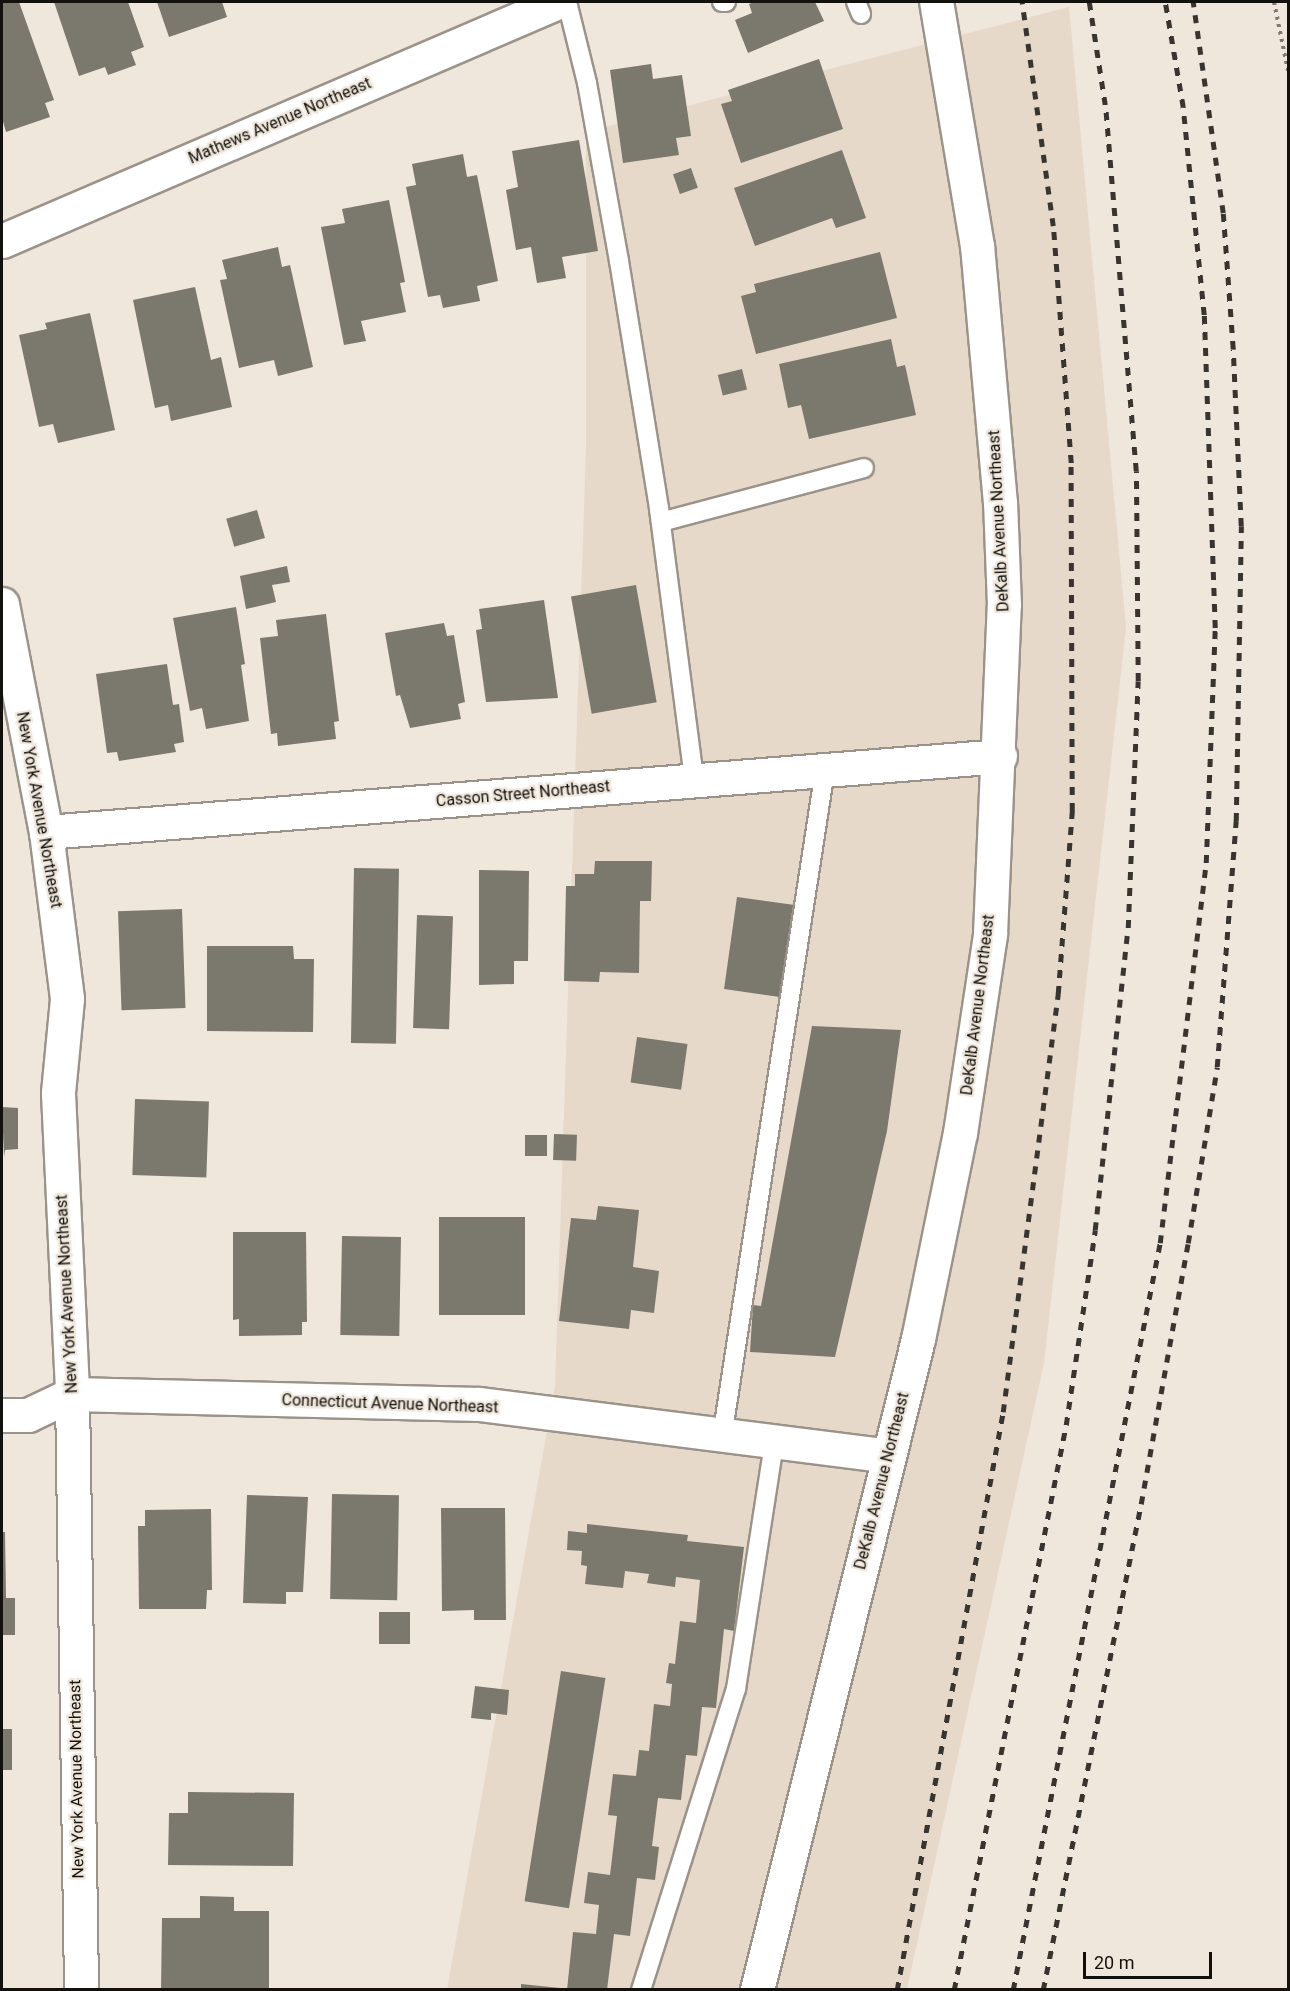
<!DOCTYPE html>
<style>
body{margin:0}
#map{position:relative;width:1290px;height:1991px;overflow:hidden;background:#efe6dc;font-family:Roboto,sans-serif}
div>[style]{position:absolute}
.built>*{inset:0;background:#e7d9c9}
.building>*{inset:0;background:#7b786d;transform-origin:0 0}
.path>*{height:4px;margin-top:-2px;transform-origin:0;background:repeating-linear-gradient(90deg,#7f7972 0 3px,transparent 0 7.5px)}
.roads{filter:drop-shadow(2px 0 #9b9389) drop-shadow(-2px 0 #9b9389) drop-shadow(0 2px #9b9389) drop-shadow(0 -2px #9b9389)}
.service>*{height:18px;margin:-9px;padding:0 9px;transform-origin:9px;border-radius:9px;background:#fff}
.minor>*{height:33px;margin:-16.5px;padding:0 16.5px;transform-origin:16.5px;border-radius:16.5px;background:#fff}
.secondary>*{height:33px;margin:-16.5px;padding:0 16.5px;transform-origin:16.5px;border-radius:16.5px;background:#fff}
.rail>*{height:4.5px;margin-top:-2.25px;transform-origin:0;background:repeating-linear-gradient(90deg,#383530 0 8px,transparent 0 16px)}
span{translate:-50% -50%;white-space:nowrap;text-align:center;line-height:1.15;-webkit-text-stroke:4.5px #efe6dc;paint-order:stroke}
.street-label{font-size:16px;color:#13110d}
.frame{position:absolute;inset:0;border:3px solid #13110d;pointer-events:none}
.scale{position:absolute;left:1083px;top:1952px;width:129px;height:27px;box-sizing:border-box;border:3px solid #13110d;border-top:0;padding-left:8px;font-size:18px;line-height:21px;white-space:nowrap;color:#13110d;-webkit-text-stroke:4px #efe6dc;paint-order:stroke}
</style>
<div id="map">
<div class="built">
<div style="clip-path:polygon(1069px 7px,1126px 628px,1044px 1363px,907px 1989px,447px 1990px,555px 1386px,586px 447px,586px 132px)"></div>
</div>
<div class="building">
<div style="clip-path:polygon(2px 2px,19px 2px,54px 100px,45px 103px,50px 117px,6px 132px,2px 118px)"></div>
<div style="clip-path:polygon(54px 2px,128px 2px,144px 47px,131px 52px,136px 65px,108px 75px,105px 67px,79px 76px)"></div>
<div style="clip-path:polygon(157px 2px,222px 2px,227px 17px,169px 37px)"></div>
<div style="clip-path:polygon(754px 2px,815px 2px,824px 21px,748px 53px,735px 20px,752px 13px,749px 4px)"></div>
<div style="clip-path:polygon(819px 59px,843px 129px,741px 163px,721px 104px,732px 101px,728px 90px)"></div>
<div style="clip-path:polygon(651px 64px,653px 79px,682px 75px,691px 136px,676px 138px,679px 155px,623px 163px,610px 70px)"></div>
<div style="clip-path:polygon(579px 140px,598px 251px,562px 257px,566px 278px,537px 283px,531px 247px,516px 250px,506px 190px,518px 187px,512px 151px)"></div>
<div style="clip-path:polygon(842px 150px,866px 218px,836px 228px,832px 218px,755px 246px,734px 188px)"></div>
<div style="clip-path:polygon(463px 154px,467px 177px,477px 175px,498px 281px,477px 286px,480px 301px,443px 308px,440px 295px,428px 297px,406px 187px,416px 185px,412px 164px)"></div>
<div style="left:691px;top:168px;width:21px;height:19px;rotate:71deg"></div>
<div style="clip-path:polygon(389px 200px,405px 282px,400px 283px,406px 312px,361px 321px,366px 341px,344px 345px,321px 227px,345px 223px,342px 209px)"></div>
<div style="clip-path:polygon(278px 247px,282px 267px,290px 265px,313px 367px,278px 376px,274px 360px,239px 368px,220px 280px,227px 279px,222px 260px)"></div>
<div style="clip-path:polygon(880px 252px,897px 318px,756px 354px,741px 296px,756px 292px,754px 284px)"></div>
<div style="clip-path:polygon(195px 287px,211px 360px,221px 357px,232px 407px,171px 421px,168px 405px,155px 408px,133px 300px)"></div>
<div style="clip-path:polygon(90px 313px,115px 430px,58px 443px,53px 424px,39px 427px,19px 335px,47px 329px,45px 323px)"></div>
<div style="clip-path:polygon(891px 339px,897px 367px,905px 365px,916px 415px,809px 439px,801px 405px,788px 408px,779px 364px)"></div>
<div style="left:742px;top:369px;width:21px;height:25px;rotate:76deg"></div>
<div style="left:257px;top:510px;width:29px;height:32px;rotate:74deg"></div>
<div style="clip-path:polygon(287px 566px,290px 582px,272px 585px,276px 602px,246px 609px,240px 576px)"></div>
<div style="left:636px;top:585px;width:119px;height:66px;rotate:80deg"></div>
<div style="clip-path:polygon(544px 600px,558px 698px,486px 702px,476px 630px,482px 629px,479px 609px)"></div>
<div style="clip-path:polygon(236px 607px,245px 664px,241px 665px,249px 721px,206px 729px,202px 708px,190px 711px,173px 618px)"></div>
<div style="clip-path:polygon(326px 614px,339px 721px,334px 722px,336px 739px,278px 746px,277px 733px,271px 734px,260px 638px,278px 636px,276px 620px)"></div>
<div style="clip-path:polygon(444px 623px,447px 636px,454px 635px,465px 702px,458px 704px,461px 719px,410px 728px,400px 695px,396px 696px,385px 633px)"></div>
<div style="clip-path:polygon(167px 664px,173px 705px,179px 704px,184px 742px,174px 744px,176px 752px,119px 761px,117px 752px,107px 753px,96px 674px)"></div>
<div style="clip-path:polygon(595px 861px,652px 861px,651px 901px,640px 901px,639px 973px,600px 972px,599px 982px,564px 981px,566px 886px,575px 886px,575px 874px,594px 874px)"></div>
<div style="left:354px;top:868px;width:45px;height:175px;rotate:1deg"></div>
<div style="clip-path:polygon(479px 870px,529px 871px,528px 961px,514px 961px,514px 984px,479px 985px)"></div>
<div style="left:737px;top:897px;width:60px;height:93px;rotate:8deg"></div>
<div style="left:182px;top:909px;width:99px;height:64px;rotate:88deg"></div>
<div style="left:417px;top:915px;width:36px;height:113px;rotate:2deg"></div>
<div style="clip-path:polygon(207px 946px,293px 946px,294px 959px,314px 959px,313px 1032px,207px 1031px)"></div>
<div style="clip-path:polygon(812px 1026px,901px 1030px,887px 1131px,835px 1357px,750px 1352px,753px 1305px,761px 1306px)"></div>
<div style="left:637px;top:1037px;width:51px;height:46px;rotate:8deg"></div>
<div style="left:135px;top:1099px;width:74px;height:76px;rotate:2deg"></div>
<div style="clip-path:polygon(2px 1107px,18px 1108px,18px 1149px,5px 1150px,4px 1157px)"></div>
<div style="left:554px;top:1134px;width:23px;height:26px;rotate:2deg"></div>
<div style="left:525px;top:1135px;width:22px;height:21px"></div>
<div style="clip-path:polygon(598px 1206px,639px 1210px,633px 1267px,659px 1271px,654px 1313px,631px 1310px,629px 1329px,559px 1321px,571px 1218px,596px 1220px)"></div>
<div style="left:439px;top:1217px;width:86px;height:98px"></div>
<div style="clip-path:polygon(233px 1232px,306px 1232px,307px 1322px,302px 1322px,302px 1335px,239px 1336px,239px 1319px,233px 1320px)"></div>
<div style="left:342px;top:1236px;width:59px;height:99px;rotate:1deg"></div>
<div style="left:332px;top:1494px;width:67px;height:105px;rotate:1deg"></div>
<div style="clip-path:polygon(247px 1495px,308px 1497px,303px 1592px,286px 1592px,286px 1604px,243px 1603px)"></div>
<div style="clip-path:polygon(441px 1508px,505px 1508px,506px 1620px,474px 1620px,474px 1610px,442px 1611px)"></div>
<div style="clip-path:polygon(211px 1509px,212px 1590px,207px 1590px,206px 1609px,139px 1609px,138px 1526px,145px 1526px,145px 1510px)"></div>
<div style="clip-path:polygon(587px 1524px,688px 1535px,687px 1541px,744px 1547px,734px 1631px,724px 1629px,716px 1708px,702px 1707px,697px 1756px,686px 1755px,681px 1800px,658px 1798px,652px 1846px,659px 1847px,655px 1880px,637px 1878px,630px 1936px,614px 1934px,607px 1990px,567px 1990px,573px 1932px,596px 1934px,599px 1905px,584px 1903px,588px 1872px,610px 1875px,617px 1816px,608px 1815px,613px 1774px,636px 1776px,639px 1750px,649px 1751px,654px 1704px,670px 1706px,672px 1684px,666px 1683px,669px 1663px,675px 1664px,680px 1621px,696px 1623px,700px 1580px,676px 1577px,675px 1587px,647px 1583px,649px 1574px,625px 1571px,623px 1588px,585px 1584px,587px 1566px,581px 1565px,582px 1551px,567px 1550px,568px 1531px,587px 1533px)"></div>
<div style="clip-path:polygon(2px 1532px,5px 1532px,6px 1598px,15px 1598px,15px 1635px,2px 1635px)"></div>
<div style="left:379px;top:1612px;width:31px;height:32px"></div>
<div style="left:561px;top:1671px;width:45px;height:233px;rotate:9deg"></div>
<div style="clip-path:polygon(475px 1686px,509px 1690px,507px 1715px,491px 1713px,491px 1720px,471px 1718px)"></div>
<div style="left:2px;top:1729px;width:10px;height:41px"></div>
<div style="clip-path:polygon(188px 1792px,294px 1793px,293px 1866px,168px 1865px,169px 1813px,188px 1813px)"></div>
<div style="clip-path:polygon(200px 1896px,234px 1897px,234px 1911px,269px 1911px,269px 1990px,161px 1990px,162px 1918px,200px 1918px)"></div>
<div style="clip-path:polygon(521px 1984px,560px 1988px,560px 1990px,521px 1990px)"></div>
</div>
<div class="path">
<div style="left:1274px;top:2px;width:70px;rotate:78.5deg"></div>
</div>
<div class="roads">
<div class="service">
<div style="left:567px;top:2px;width:83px;rotate:76.1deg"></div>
<div style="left:587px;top:83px;width:181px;rotate:79.8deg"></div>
<div style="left:619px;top:261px;width:251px;rotate:80.8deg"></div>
<div style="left:659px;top:509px;width:273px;rotate:82.6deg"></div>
<div style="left:722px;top:2px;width:4px"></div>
<div style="left:856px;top:2px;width:13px;rotate:67deg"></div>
<div style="left:661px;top:522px;width:210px;rotate:-14.9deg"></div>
<div style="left:722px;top:1437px;width:675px;rotate:-81.22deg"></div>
<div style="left:641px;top:1990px;width:316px;rotate:-72.5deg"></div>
<div style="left:736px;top:1689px;width:248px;rotate:-81.2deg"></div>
</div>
<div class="minor">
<div style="left:2px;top:241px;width:605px;rotate:-23.26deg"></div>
<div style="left:2px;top:604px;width:232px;rotate:79.1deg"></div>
<div style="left:46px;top:832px;width:168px;rotate:82.8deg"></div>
<div style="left:67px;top:999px;width:94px;rotate:95.5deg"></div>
<div style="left:58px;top:1093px;width:301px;rotate:87.3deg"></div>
<div style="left:72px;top:1394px;width:596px;rotate:89.13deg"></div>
<div style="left:46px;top:832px;width:957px;rotate:-4.55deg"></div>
<div style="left:2px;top:1415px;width:26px"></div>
<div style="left:28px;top:1415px;width:49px;rotate:-25.5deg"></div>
<div style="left:72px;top:1394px;width:407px;rotate:1.4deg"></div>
<div style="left:479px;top:1404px;width:413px;rotate:7.2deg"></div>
</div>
<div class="secondary">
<div style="left:757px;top:1990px;width:671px;rotate:-76.11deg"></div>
<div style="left:918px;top:1339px;width:210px;rotate:-78.5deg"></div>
<div style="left:960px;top:1133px;width:201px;rotate:-81.4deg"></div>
<div style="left:990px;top:934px;width:329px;rotate:-87.6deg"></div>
<div style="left:1004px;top:605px;width:102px;rotate:-92.2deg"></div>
<div style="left:1000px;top:503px;width:258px;rotate:-95.1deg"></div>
<div style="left:977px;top:246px;width:247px;rotate:-99.5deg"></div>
</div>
</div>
<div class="rail">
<div style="left:897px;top:1990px;width:588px;rotate:-79.61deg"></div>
<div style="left:1003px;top:1412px;width:422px;rotate:-82.5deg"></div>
<div style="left:1058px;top:994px;width:184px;rotate:-85.6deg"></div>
<div style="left:1072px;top:811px;width:348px;rotate:-90.2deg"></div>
<div style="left:1071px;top:463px;width:238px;rotate:-94.3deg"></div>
<div style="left:1053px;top:226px;width:226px;rotate:-97.9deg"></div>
<div style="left:954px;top:1990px;width:576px;rotate:-78.79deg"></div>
<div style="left:1066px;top:1425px;width:197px;rotate:-81.5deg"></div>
<div style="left:1095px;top:1230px;width:304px;rotate:-83.8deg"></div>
<div style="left:1128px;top:928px;width:247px;rotate:-87.7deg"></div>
<div style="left:1138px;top:681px;width:210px;rotate:-90.5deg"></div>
<div style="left:1136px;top:471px;width:367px;rotate:-94.8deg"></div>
<div style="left:1105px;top:105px;width:104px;rotate:-98.8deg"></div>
<div style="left:1013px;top:1990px;width:761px;rotate:-78.87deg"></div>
<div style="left:1160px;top:1243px;width:383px;rotate:-83.1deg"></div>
<div style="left:1206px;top:863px;width:235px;rotate:-87.8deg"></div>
<div style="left:1215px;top:628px;width:313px;rotate:-92deg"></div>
<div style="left:1204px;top:315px;width:209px;rotate:-95.8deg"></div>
<div style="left:1183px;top:107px;width:107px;rotate:-99.7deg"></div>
<div style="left:1043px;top:1990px;width:496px;rotate:-78.6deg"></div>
<div style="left:1141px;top:1504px;width:265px;rotate:-79.8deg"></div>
<div style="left:1188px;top:1243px;width:178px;rotate:-80.6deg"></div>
<div style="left:1217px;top:1067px;width:247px;rotate:-85.6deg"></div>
<div style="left:1236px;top:821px;width:295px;rotate:-89deg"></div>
<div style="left:1241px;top:526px;width:177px;rotate:-92.6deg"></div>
<div style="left:1233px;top:349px;width:136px;rotate:-94.2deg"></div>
<div style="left:1223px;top:213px;width:213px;rotate:-98.1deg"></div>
</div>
<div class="street-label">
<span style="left:280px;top:121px;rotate:-23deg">Mathews Avenue Northeast</span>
<span style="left:999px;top:521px;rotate:-93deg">DeKalb Avenue Northeast</span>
<span style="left:523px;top:794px;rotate:-5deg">Casson Street Northeast</span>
<span style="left:39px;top:810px;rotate:80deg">New York Avenue Northeast</span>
<span style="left:978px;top:1005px;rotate:-83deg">DeKalb Avenue Northeast</span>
<span style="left:67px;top:1294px;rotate:-93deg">New York Avenue Northeast</span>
<span style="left:390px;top:1404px;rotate:2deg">Connecticut Avenue Northeast</span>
<span style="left:882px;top:1481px;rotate:-76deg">DeKalb Avenue Northeast</span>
<span style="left:77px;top:1779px;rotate:-91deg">New York Avenue Northeast</span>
</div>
<div class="frame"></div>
<div class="scale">20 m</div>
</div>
